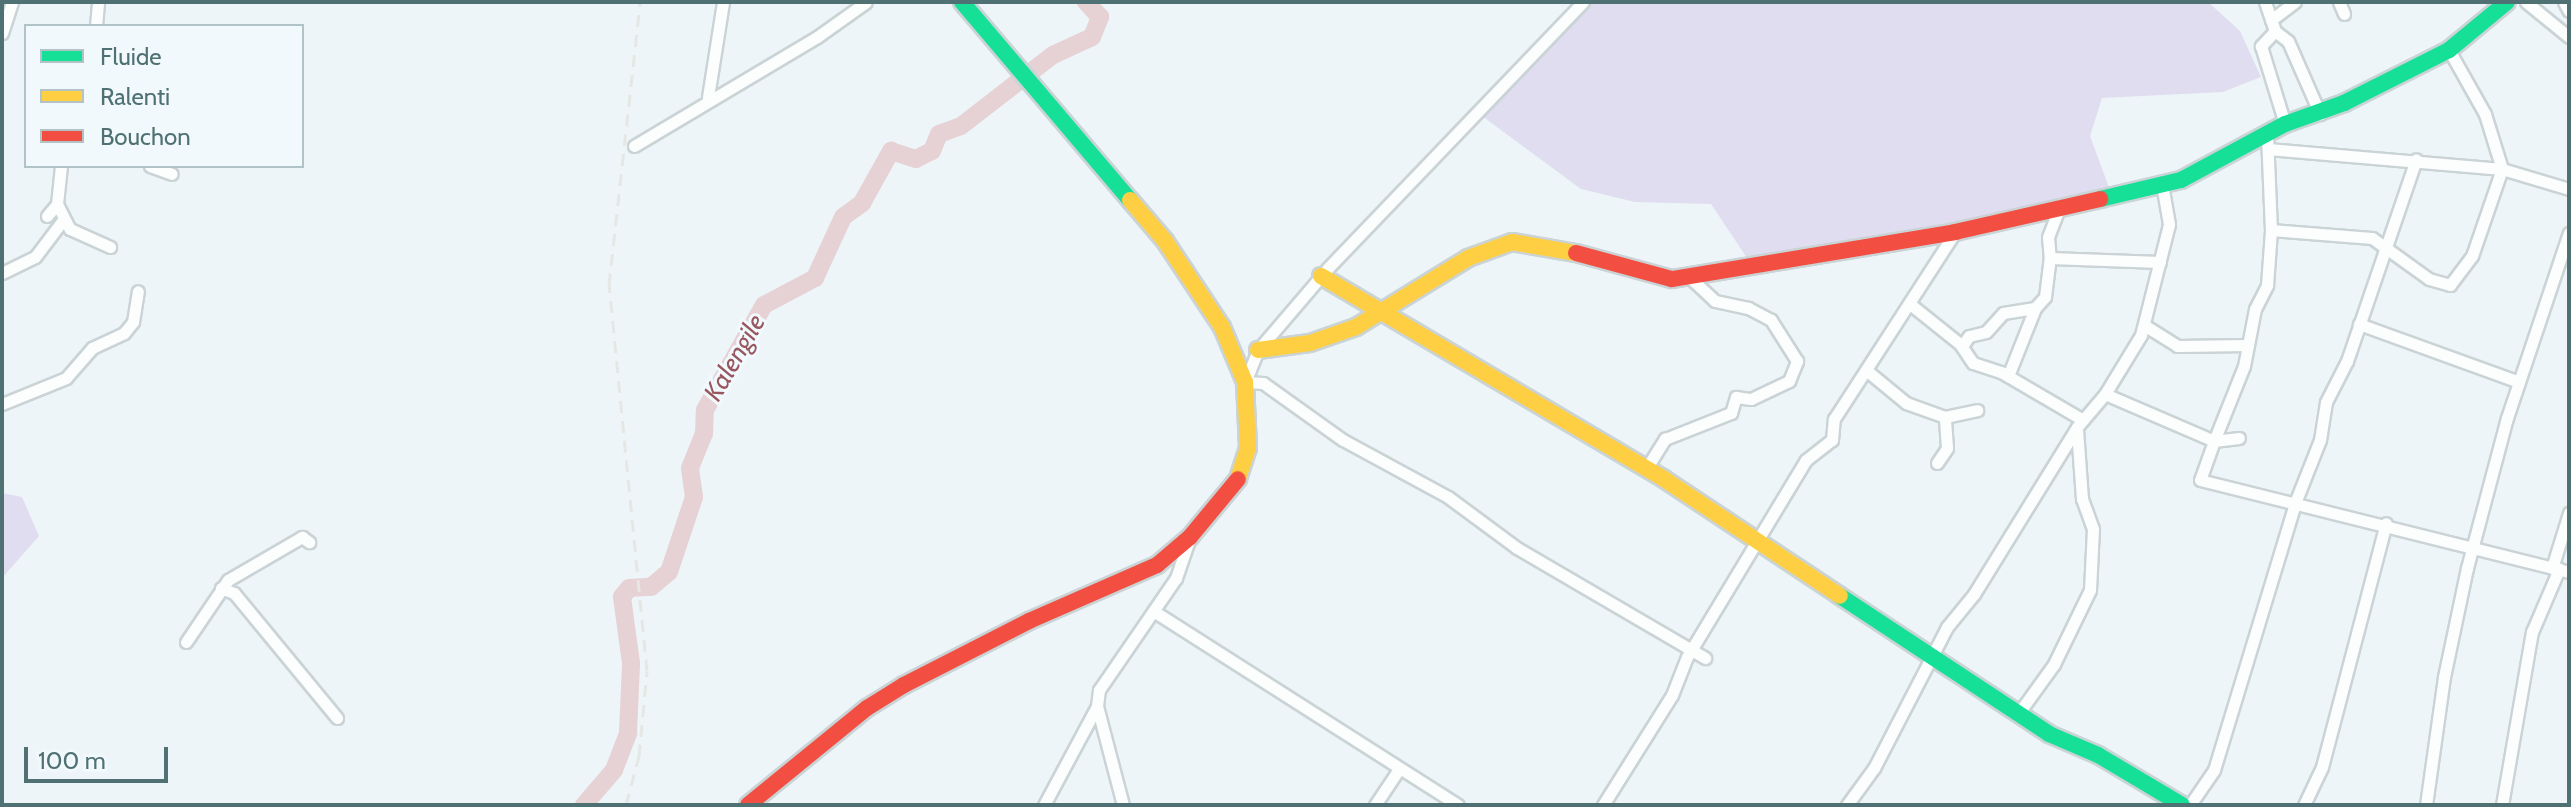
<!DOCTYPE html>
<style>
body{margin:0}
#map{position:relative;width:2571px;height:807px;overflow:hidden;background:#eef5f8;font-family:Cabin,sans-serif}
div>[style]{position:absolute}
.green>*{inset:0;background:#dfddef}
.river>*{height:18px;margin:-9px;padding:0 9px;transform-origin:9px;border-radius:9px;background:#e6d1d5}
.roads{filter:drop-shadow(2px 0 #cad3d5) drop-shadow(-2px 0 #cad3d5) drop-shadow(0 2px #cad3d5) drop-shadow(0 -2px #cad3d5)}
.street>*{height:11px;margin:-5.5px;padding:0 5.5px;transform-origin:5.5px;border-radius:5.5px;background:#fcfefe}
.fast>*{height:16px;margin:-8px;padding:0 8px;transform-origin:8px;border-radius:8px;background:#16e098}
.slow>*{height:16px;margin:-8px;padding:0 8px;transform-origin:8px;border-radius:8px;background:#ffcf43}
.jam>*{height:16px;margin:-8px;padding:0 8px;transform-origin:8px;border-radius:8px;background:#f24e42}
.rail>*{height:3px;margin-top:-1.5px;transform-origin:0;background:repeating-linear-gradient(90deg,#e5e7e4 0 12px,transparent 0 20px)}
span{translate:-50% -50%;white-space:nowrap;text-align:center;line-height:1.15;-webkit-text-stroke:6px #f1f9fd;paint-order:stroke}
.water-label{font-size:26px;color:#98565e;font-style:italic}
.frame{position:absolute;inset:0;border:4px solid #507173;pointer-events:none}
.legend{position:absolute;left:24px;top:24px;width:280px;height:144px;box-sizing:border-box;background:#f1f9fd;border:2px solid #b1c3c6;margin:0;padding:10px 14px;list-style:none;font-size:24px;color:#507173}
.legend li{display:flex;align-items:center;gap:16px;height:40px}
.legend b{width:40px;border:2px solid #b1c3c6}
.scale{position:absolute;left:24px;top:747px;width:144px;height:36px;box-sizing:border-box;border:4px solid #507173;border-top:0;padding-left:10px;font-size:24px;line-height:28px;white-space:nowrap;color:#507173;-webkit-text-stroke:6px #f1f9fd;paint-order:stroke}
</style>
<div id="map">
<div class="green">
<div style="clip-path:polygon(1589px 2px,2208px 2px,2240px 31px,2261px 77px,2223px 92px,2102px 98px,2090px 136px,2111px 193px,1899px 236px,1747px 258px,1711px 204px,1635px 202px,1581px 189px,1482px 116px)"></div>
<div style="clip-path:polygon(2px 493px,22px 497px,39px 536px,2px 578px)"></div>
</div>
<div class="river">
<div style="left:584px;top:805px;width:46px;rotate:-49.4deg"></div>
<div style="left:614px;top:770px;width:40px;rotate:-69deg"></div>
<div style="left:628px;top:733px;width:70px;rotate:-87.5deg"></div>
<div style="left:631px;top:663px;width:67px;rotate:-97.8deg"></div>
<div style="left:622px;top:597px;width:11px;rotate:-52deg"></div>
<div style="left:629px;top:588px;width:22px;rotate:-3deg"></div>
<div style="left:651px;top:587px;width:23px;rotate:-40deg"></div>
<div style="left:669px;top:572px;width:79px;rotate:-71.6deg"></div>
<div style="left:694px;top:497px;width:29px;rotate:-98deg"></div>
<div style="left:690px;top:468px;width:37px;rotate:-68deg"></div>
<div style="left:704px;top:434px;width:24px;rotate:-88deg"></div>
<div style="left:705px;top:410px;width:120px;rotate:-60.7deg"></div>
<div style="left:764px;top:305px;width:58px;rotate:-27.9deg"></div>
<div style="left:815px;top:278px;width:67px;rotate:-65.3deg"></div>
<div style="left:843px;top:217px;width:24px;rotate:-36deg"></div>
<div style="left:862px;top:203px;width:60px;rotate:-60.9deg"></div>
<div style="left:891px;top:151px;width:26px;rotate:18deg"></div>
<div style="left:916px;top:159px;width:18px;rotate:-27deg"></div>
<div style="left:932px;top:151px;width:18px;rotate:-68deg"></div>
<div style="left:939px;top:134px;width:23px;rotate:-20deg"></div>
<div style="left:961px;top:126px;width:116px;rotate:-37.7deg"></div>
<div style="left:1053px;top:55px;width:43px;rotate:-24.8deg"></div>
<div style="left:1092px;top:37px;width:22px;rotate:-68deg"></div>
<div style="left:1100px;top:17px;width:21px;rotate:-133deg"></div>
</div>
<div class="roads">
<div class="street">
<div style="left:1583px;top:2px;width:368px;rotate:133.8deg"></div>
<div style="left:1328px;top:268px;width:108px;rotate:130.5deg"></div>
<div style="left:1258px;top:350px;width:35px;rotate:112deg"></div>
<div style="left:1245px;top:382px;width:18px;rotate:3deg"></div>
<div style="left:1263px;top:383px;width:98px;rotate:35.5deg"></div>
<div style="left:1343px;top:440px;width:119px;rotate:28.5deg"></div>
<div style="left:1448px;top:497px;width:86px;rotate:36.5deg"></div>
<div style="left:1517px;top:548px;width:218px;rotate:30.3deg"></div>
<div style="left:2265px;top:2px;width:31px;rotate:71deg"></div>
<div style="left:2275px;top:31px;width:21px;rotate:133deg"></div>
<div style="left:2261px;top:46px;width:82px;rotate:72.9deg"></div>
<div style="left:2339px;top:2px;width:13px;rotate:67deg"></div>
<div style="left:2526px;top:2px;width:55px;rotate:39.1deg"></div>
<div style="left:2564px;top:2px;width:10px;rotate:61deg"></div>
<div style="left:2271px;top:20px;width:30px;rotate:-37deg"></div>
<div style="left:96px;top:26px;width:24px;rotate:-85deg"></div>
<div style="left:2275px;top:31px;width:16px;rotate:38deg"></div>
<div style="left:2288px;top:41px;width:80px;rotate:66.3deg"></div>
<div style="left:2px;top:33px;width:33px;rotate:-72deg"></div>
<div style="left:708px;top:97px;width:96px;rotate:-81deg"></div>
<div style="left:2267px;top:135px;width:95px;rotate:87.6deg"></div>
<div style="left:2271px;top:230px;width:101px;rotate:4.5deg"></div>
<div style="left:2372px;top:238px;width:70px;rotate:35.7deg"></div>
<div style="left:2429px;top:279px;width:22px;rotate:16deg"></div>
<div style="left:2450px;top:285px;width:36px;rotate:-53deg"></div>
<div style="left:2472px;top:256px;width:92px;rotate:-71deg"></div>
<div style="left:2502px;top:169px;width:58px;rotate:-107.2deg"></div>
<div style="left:2485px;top:114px;width:73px;rotate:-119.4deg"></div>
<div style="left:634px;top:146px;width:213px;rotate:-30.8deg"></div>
<div style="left:817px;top:37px;width:60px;rotate:-35.5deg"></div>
<div style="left:2268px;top:149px;width:235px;rotate:4.9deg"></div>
<div style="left:2502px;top:169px;width:70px;rotate:16.6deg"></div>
<div style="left:150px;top:166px;width:23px;rotate:20deg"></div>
<div style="left:57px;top:204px;width:28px;rotate:63deg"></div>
<div style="left:70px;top:229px;width:44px;rotate:24.2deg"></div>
<div style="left:2058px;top:211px;width:28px;rotate:111deg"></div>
<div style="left:2048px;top:237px;width:21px;rotate:85deg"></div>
<div style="left:2050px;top:258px;width:110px;rotate:2.1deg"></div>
<div style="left:47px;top:216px;width:16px;rotate:-50deg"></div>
<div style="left:57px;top:204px;width:38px;rotate:-84deg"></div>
<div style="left:2px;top:273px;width:37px;rotate:-26deg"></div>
<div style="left:35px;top:257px;width:46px;rotate:-52.9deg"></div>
<div style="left:1910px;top:304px;width:64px;rotate:38.7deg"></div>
<div style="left:1960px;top:344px;width:23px;rotate:56deg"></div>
<div style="left:1973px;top:363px;width:29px;rotate:18deg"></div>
<div style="left:2001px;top:372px;width:95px;rotate:30.3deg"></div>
<div style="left:2359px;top:324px;width:170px;rotate:19.9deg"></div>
<div style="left:2144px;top:325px;width:39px;rotate:32deg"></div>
<div style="left:2177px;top:346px;width:71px;rotate:-0.8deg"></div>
<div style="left:1962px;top:346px;width:12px;rotate:-55deg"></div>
<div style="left:1969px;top:336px;width:17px;rotate:-13deg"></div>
<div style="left:1986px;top:332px;width:25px;rotate:-48deg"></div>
<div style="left:2003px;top:313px;width:32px;rotate:-9deg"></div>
<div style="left:2035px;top:308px;width:15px;rotate:-48deg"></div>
<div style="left:2045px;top:297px;width:39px;rotate:-83deg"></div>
<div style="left:1866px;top:370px;width:52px;rotate:39.5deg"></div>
<div style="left:1906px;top:403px;width:41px;rotate:19.7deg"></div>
<div style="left:2008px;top:376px;width:73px;rotate:-68.3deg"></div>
<div style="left:2105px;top:394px;width:119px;rotate:23.3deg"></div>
<div style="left:2214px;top:441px;width:41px;rotate:109.7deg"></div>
<div style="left:2200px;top:480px;width:380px;rotate:14deg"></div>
<div style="left:2px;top:404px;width:69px;rotate:-22.1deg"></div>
<div style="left:66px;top:378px;width:40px;rotate:-49deg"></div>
<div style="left:92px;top:348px;width:35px;rotate:-25deg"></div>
<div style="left:124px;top:333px;width:14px;rotate:-51deg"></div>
<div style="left:133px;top:322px;width:31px;rotate:-81deg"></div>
<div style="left:2214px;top:441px;width:81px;rotate:-68.2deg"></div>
<div style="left:2244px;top:366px;width:58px;rotate:-79.1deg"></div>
<div style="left:2255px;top:309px;width:27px;rotate:-63deg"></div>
<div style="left:2267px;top:285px;width:55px;rotate:-85.8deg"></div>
<div style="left:2214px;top:441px;width:25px;rotate:-7deg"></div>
<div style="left:1937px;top:463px;width:18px;rotate:-56deg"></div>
<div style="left:1947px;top:448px;width:31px;rotate:-94deg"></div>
<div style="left:1945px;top:417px;width:33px;rotate:-12deg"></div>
<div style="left:1646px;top:469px;width:36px;rotate:-58deg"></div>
<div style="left:1665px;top:439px;width:71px;rotate:-21.5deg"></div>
<div style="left:1731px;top:413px;width:17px;rotate:-73deg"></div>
<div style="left:1736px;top:397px;width:15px;rotate:8deg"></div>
<div style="left:1751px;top:399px;width:42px;rotate:-25.3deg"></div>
<div style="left:1789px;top:381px;width:22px;rotate:-68deg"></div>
<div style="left:1797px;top:361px;width:49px;rotate:-122.4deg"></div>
<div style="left:1771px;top:320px;width:26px;rotate:-152deg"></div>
<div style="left:1748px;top:308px;width:34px;rotate:-168deg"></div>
<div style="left:1715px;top:301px;width:37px;rotate:-137deg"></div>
<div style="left:2552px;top:568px;width:58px;rotate:-72.8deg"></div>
<div style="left:221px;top:588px;width:14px;rotate:21deg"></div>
<div style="left:234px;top:593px;width:162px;rotate:50.5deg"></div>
<div style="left:1155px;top:612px;width:359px;rotate:32.5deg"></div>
<div style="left:186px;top:642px;width:75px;rotate:-55.9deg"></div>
<div style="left:228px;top:580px;width:86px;rotate:-30.2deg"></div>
<div style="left:302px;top:537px;width:9px;rotate:36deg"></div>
<div style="left:1097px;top:706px;width:102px;rotate:75.3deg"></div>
<div style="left:2018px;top:714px;width:62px;rotate:-54.2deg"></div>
<div style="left:2054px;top:664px;width:82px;rotate:-64.1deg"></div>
<div style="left:2090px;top:590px;width:61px;rotate:-87.2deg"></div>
<div style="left:2093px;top:529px;width:32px;rotate:-110deg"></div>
<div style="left:2082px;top:499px;width:70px;rotate:-94.1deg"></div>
<div style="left:1044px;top:805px;width:112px;rotate:-61.8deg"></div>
<div style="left:1097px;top:706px;width:16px;rotate:-83deg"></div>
<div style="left:1099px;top:690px;width:136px;rotate:-55.5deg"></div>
<div style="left:1176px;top:578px;width:43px;rotate:-71.1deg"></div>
<div style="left:1375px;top:805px;width:43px;rotate:-56.3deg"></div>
<div style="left:1603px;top:805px;width:130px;rotate:-57.9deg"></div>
<div style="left:1672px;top:695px;width:41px;rotate:-68.5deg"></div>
<div style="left:1687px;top:657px;width:230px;rotate:-58.9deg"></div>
<div style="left:1806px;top:460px;width:33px;rotate:-38deg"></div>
<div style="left:1832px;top:440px;width:21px;rotate:-85deg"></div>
<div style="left:1834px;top:419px;width:223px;rotate:-57.1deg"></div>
<div style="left:1847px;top:805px;width:46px;rotate:-53.9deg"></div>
<div style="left:1874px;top:768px;width:159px;rotate:-62.6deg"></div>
<div style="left:1947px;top:627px;width:43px;rotate:-50.7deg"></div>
<div style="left:1974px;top:594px;width:196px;rotate:-58.3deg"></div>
<div style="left:2077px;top:427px;width:43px;rotate:-49.7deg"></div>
<div style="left:2105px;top:394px;width:69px;rotate:-58.6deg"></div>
<div style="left:2141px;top:335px;width:114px;rotate:-75.8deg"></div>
<div style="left:2169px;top:224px;width:40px;rotate:-100deg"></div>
<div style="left:2190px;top:805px;width:42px;rotate:-55.6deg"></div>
<div style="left:2214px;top:770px;width:279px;rotate:-73.1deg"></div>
<div style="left:2295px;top:503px;width:68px;rotate:-68.4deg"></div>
<div style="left:2320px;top:440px;width:38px;rotate:-81deg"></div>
<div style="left:2326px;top:402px;width:46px;rotate:-62.9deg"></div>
<div style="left:2347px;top:361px;width:213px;rotate:-71.1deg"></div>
<div style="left:2304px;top:805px;width:42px;rotate:-64.7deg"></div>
<div style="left:2322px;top:767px;width:252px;rotate:-75.3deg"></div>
<div style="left:2426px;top:805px;width:129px;rotate:-82deg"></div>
<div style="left:2444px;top:677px;width:111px;rotate:-78.1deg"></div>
<div style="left:2467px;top:568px;width:155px;rotate:-75.1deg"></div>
<div style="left:2507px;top:418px;width:195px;rotate:-71.5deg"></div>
<div style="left:2502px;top:805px;width:176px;rotate:-80.2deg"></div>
<div style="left:2532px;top:632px;width:69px;rotate:-66.8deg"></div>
</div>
<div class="fast">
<div style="left:962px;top:2px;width:260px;rotate:49.7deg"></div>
<div style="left:2100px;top:199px;width:83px;rotate:-13.2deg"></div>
<div style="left:2181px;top:180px;width:118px;rotate:-28.3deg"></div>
<div style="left:2285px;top:124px;width:63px;rotate:-19.6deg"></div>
<div style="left:2344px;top:103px;width:118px;rotate:-26.8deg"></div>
<div style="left:2449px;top:50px;width:75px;rotate:-39.6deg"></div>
<div style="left:1840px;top:596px;width:250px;rotate:33.4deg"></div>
<div style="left:2049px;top:734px;width:53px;rotate:23.2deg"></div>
<div style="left:2098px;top:755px;width:98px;rotate:30.8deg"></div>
</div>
<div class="slow">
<div style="left:1130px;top:200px;width:54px;rotate:49.5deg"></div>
<div style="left:1165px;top:241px;width:103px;rotate:56.5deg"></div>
<div style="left:1222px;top:327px;width:60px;rotate:67.3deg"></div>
<div style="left:1245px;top:382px;width:66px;rotate:87.4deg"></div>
<div style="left:1248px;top:448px;width:33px;rotate:108deg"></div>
<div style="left:1321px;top:276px;width:399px;rotate:30.6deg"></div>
<div style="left:1664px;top:479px;width:211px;rotate:33.6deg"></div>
<div style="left:1258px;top:350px;width:52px;rotate:-7.7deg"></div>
<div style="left:1310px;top:343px;width:49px;rotate:-19.2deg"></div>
<div style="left:1356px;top:327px;width:132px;rotate:-31.6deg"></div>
<div style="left:1468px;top:258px;width:47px;rotate:-20deg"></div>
<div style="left:1512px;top:242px;width:65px;rotate:9.8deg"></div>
</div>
<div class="jam">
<div style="left:1576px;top:253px;width:99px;rotate:15.2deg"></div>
<div style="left:1672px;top:279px;width:287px;rotate:-9.4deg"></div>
<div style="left:1955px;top:232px;width:149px;rotate:-12.8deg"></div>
<div style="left:748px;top:805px;width:154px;rotate:-39.2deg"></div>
<div style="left:867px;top:708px;width:44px;rotate:-31.9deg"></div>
<div style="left:904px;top:685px;width:140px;rotate:-27.1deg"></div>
<div style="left:1029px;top:621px;width:140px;rotate:-23.6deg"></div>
<div style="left:1157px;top:565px;width:43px;rotate:-40.3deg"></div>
<div style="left:1190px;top:537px;width:75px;rotate:-50.4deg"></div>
</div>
</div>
<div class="rail">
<div style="left:626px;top:805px;width:51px;rotate:-75.1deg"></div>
<div style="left:639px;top:756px;width:85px;rotate:-84.6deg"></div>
<div style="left:647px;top:671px;width:388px;rotate:-95.6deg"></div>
<div style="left:609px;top:285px;width:285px;rotate:-83.7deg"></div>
</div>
<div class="water-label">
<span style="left:735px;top:358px;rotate:-60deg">Kalengile</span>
</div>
<div class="frame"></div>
<ul class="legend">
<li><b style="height:10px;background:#16e098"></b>Fluide</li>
<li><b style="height:10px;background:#ffcf43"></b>Ralenti</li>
<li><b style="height:10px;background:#f24e42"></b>Bouchon</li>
</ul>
<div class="scale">100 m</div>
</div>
